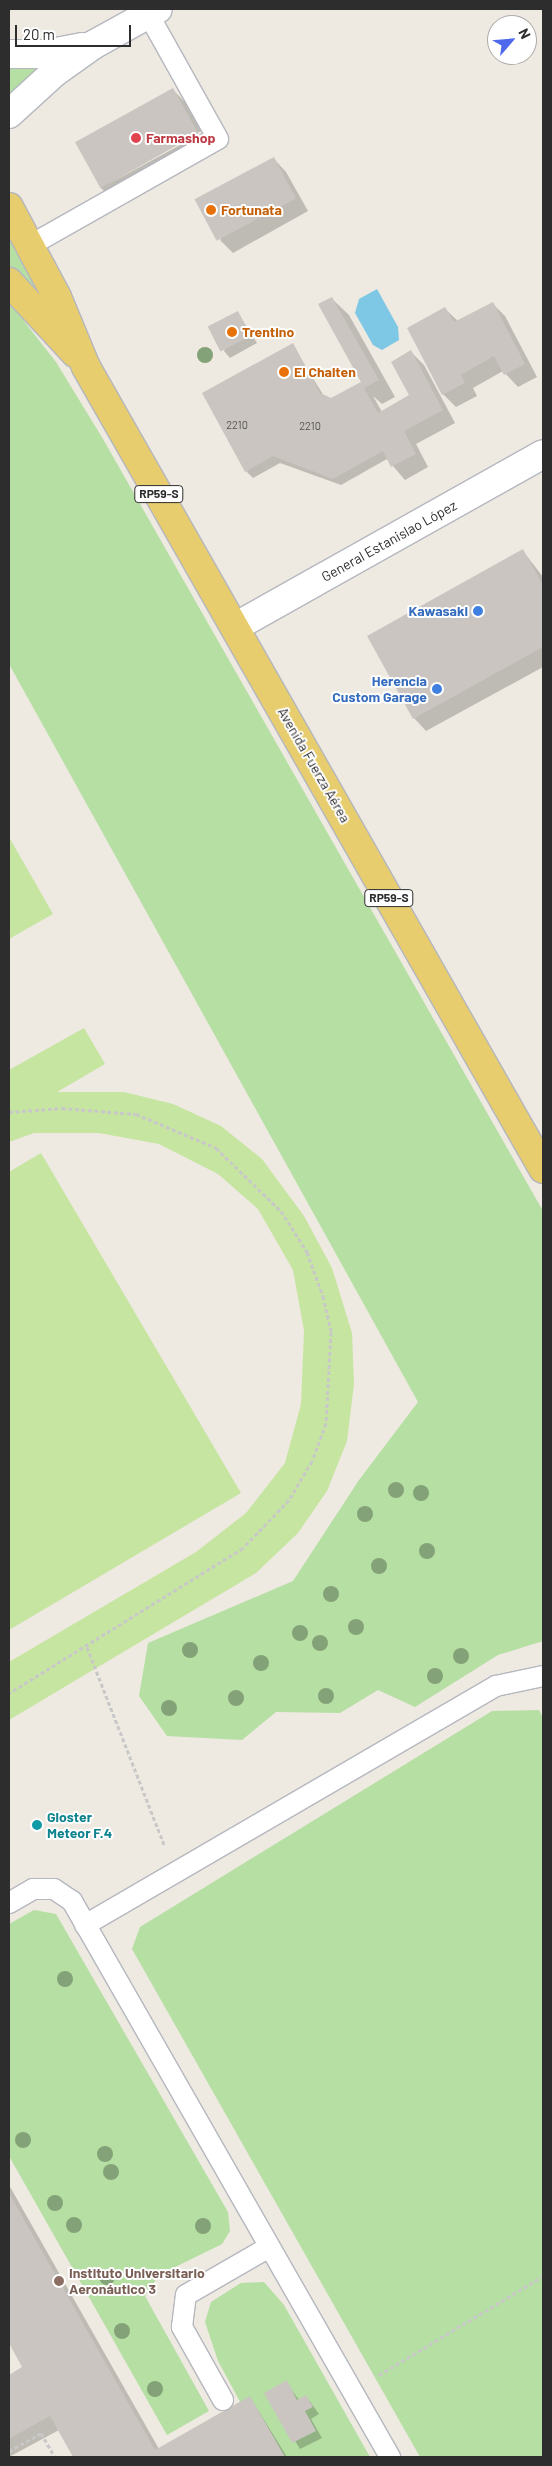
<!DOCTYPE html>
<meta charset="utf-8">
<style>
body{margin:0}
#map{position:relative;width:552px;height:2466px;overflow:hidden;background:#eee9e1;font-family:Barlow,sans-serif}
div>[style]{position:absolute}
.green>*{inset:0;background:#b6dfa3}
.pitch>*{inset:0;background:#c6e5a0}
.water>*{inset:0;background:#7ec8e6}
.shadow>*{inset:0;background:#0003}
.building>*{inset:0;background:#cac5c0;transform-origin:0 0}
.path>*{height:3px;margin-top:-1.5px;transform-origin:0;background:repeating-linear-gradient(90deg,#c8c8c8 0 4px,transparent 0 6.5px)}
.roads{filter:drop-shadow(1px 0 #b5b7bf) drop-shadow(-1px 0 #b5b7bf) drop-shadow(0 1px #b5b7bf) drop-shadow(0 -1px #b5b7bf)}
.lane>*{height:20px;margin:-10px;padding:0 10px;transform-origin:10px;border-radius:10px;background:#fff}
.street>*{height:28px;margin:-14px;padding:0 14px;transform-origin:14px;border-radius:14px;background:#fff}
.secondary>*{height:28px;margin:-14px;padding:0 14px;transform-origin:14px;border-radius:14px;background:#fff}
.primary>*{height:28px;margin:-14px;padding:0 14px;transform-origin:14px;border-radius:14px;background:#e7cd6d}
.trees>*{width:16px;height:16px;margin:-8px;border-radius:50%;background:#84a277}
.dots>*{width:14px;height:14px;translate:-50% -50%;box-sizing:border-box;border:2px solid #fff;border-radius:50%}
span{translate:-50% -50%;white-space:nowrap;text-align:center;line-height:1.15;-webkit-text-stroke:4px #fff;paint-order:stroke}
.number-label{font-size:11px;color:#545352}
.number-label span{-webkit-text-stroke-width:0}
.shield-label span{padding:1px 4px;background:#fff;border:1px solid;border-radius:4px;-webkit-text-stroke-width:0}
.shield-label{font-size:12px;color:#2d2d2d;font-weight:700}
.health-label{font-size:14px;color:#be3a42;font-weight:700}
.left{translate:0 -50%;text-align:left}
.food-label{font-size:14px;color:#c56008;font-weight:700}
.street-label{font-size:14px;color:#2d2d2d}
.shop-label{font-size:14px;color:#366cbe;font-weight:700}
.right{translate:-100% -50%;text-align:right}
.culture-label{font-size:14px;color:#0d838f;font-weight:700}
.education-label{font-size:14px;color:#785e54;font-weight:700}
.frame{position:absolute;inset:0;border:10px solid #2d2d2d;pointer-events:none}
.north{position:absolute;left:487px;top:15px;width:50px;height:50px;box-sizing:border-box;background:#fff;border:1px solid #ababab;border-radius:50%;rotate:63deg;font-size:14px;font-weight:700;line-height:20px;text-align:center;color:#2d2d2d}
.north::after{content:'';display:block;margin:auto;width:18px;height:22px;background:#4f69ec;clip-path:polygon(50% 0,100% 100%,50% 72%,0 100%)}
.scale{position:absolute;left:15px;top:25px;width:116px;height:22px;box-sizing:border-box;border:2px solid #2d2d2d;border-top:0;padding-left:6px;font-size:15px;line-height:18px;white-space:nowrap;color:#2d2d2d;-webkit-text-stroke:4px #fff;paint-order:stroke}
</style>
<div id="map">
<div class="green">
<div style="clip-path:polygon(9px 65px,39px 66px,40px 71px,9px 104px)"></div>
<div style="clip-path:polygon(9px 229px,61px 320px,9px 270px)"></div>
<div style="clip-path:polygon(9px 302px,56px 362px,103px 439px,543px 1211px,543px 1641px,498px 1655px,415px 1707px,378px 1690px,340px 1713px,276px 1712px,242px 1740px,167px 1736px,139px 1696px,148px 1643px,293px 1581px,359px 1480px,418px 1402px,9px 664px)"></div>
<div style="clip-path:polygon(539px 1710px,543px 1718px,543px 2457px,420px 2457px,132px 1949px,140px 1927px,492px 1711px)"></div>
<div style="clip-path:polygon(34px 1910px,56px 1914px,228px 2212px,230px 2231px,222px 2244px,159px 2275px,145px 2296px,209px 2411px,167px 2435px,9px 2156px,9px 1924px)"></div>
<div style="clip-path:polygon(264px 2282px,284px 2305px,370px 2457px,270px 2457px,218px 2361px,205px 2322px,211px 2302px,241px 2283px)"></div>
</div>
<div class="pitch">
<div style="clip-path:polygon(9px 837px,53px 914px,9px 939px)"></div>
<div style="clip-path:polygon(84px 1028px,105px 1064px,57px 1092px,124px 1092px,173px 1104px,221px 1126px,262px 1159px,304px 1216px,332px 1268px,352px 1333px,354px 1384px,347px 1441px,327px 1491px,298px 1533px,256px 1573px,9px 1720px,9px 1662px,196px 1552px,246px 1513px,285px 1463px,301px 1404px,304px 1331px,293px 1270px,258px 1209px,218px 1174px,159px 1144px,99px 1133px,34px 1133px,9px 1142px,9px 1070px)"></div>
<div style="clip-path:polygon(41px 1153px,241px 1493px,9px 1630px,9px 1172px)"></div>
</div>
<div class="water">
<div style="clip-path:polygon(377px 289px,398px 327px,399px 340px,382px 350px,373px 345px,355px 313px,359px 299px)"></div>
</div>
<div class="shadow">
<div style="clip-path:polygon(172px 89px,185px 102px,201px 131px,103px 187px,202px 133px,210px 147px,113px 200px,100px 187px)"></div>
<div style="clip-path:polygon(274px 159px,286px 172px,308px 211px,233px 253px,220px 240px)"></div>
<div style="clip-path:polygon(331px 298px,349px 315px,395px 397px,382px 404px,373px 396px,382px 412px,411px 396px,411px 352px,424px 365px,455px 423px,416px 444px,428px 467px,405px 480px,387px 459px,341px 485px,280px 463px,253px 478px,246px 471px,292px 345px,324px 396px,331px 399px,360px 383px,366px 388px,319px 305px)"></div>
<div style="clip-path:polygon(492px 303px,505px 316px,537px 377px,518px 387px,503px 371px,473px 388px,477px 396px,456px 407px,443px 394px,445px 309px,458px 321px)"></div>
<div style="clip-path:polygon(238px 313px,257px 343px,230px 358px,224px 351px)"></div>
<div style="clip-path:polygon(523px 551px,543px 577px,543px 667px,426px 731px,414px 718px)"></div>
<div style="clip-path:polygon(9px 2185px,159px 2449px,250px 2397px,287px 2457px,75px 2457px,59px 2430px,9px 2457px,9px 2376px,24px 2368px,9px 2341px)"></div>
<div style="clip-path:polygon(286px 2382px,299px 2400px,306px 2396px,319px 2414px,311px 2419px,322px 2438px,300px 2449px,266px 2393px)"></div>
</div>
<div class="building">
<div style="left:173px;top:88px;width:52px;height:112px;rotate:61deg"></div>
<div style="left:274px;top:157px;width:47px;height:90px;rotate:62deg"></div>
<div style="clip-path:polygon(332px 297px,379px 380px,364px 388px,378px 413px,409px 395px,391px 362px,411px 350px,443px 410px,404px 431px,416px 454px,391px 467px,383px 451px,333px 479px,273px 456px,245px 472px,202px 393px,293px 343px,320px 393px,331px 398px,361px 382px,318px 304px)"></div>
<div style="clip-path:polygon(493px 302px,525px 364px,504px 375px,494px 356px,461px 375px,465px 383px,442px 395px,407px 328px,445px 307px,454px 322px)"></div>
<div style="left:238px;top:311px;width:28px;height:34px;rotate:63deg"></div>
<div style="clip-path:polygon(523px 549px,543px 585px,543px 647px,413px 719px,367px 636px)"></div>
<div style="clip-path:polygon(9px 2193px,155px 2450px,250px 2396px,285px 2457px,73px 2457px,50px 2416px,9px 2439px,9px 2375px,22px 2367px,9px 2343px)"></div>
<div style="clip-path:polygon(287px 2380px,297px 2400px,306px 2395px,313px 2407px,305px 2411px,316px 2431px,292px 2443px,264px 2393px)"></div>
</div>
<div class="path">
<div style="left:9px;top:1112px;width:53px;rotate:-4.3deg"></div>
<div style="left:62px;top:1108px;width:74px;rotate:4.6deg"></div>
<div style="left:136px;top:1114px;width:87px;rotate:23deg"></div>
<div style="left:216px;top:1148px;width:91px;rotate:44.1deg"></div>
<div style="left:281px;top:1211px;width:49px;rotate:57.6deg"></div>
<div style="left:307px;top:1252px;width:47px;rotate:70deg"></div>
<div style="left:323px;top:1296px;width:37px;rotate:77deg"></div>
<div style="left:331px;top:1332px;width:91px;rotate:93.1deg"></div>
<div style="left:326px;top:1423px;width:40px;rotate:110.2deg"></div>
<div style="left:312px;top:1461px;width:45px;rotate:120.5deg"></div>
<div style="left:289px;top:1500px;width:66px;rotate:133.8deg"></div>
<div style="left:243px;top:1548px;width:275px;rotate:148.2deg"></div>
<div style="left:87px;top:1647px;width:212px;rotate:68.7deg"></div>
<div style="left:543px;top:2248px;width:1px;rotate:90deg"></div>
<div style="left:379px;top:2375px;width:192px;rotate:-31.1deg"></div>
<div style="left:9px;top:2451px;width:37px;rotate:-29deg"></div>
<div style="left:41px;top:2433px;width:28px;rotate:60deg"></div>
</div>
<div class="roads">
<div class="lane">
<div style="left:29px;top:246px;width:217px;rotate:-29.5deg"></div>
<div style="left:218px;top:139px;width:143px;rotate:-119.2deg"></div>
<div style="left:9px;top:1903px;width:28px;rotate:-30deg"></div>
<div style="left:33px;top:1889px;width:21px"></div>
<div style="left:54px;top:1889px;width:22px;rotate:34deg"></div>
<div style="left:72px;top:1901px;width:641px;rotate:60.23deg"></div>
<div style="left:85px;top:1925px;width:475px;rotate:-30.2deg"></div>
<div style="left:496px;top:1686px;width:48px;rotate:-12deg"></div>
<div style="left:223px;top:2400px;width:84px;rotate:-119.3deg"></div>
<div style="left:182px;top:2327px;width:32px;rotate:-83deg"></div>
<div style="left:186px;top:2295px;width:96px;rotate:-30deg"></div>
</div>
<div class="street">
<div style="left:235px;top:627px;width:353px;rotate:-29.3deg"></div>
</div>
<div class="secondary">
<div style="left:9px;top:54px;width:37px"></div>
<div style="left:46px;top:54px;width:37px;rotate:-11deg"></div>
<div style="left:9px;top:114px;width:62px;rotate:-42.4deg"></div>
<div style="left:55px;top:72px;width:47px;rotate:-35.4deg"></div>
<div style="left:93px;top:45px;width:74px;rotate:-29deg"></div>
</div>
<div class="primary">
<div style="left:9px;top:207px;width:102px;rotate:61.9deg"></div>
<div style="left:57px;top:297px;width:76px;rotate:67.5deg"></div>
<div style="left:86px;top:367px;width:923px;rotate:60.32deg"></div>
<div style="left:9px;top:282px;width:97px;rotate:47.1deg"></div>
</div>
</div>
<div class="trees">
<div style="left:205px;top:355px"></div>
<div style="left:396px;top:1490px"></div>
<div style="left:421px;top:1493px"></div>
<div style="left:365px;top:1514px"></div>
<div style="left:427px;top:1551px"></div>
<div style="left:379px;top:1566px"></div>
<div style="left:331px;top:1594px"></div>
<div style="left:356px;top:1627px"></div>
<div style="left:300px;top:1633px"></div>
<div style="left:320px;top:1643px"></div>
<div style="left:190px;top:1650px"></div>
<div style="left:461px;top:1656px"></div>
<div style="left:261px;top:1663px"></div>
<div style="left:435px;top:1676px"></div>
<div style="left:326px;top:1696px"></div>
<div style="left:236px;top:1698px"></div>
<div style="left:169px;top:1708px"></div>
<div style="left:65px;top:1979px"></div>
<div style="left:23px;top:2140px"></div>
<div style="left:105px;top:2154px"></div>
<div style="left:111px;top:2172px"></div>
<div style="left:55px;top:2203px"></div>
<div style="left:74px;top:2225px"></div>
<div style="left:203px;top:2226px"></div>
<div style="left:107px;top:2277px"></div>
<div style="left:122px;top:2331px"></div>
<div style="left:155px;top:2389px"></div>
</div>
<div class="dots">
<div style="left:136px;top:138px;background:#e0444e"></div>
<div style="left:211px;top:210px;background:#e8710a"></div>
<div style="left:232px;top:332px;background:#e8710a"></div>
<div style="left:284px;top:372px;background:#e8710a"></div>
<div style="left:478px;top:611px;background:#3f7fe0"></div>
<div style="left:437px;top:689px;background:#3f7fe0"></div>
<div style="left:37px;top:1825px;background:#0f9aa8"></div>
<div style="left:59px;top:2281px;background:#8d6e63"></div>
</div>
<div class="number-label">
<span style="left:237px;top:425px">2210</span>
<span style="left:310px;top:426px">2210</span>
</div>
<div class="shield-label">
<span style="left:159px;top:494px">RP59-S</span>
<span style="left:389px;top:898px">RP59-S</span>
</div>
<div class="health-label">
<span class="left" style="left:146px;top:138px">Farmashop</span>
</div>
<div class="food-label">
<span class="left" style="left:221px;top:210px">Fortunata</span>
<span class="left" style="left:242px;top:332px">Trentino</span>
<span class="left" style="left:294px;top:372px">El Chalten</span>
</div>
<div class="street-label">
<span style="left:389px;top:541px;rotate:-29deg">General Estanislao López</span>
<span style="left:314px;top:765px;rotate:60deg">Avenida Fuerza Aérea</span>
</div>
<div class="shop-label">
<span class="right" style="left:468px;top:611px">Kawasaki</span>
<span class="right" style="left:427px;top:689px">Herencia<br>Custom Garage</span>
</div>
<div class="culture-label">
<span class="left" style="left:47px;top:1825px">Gloster<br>Meteor F.4</span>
</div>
<div class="education-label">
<span class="left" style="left:69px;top:2281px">Instituto Universitario<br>Aeronáutico 3</span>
</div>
<div class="frame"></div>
<div class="north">N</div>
<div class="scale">20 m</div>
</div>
